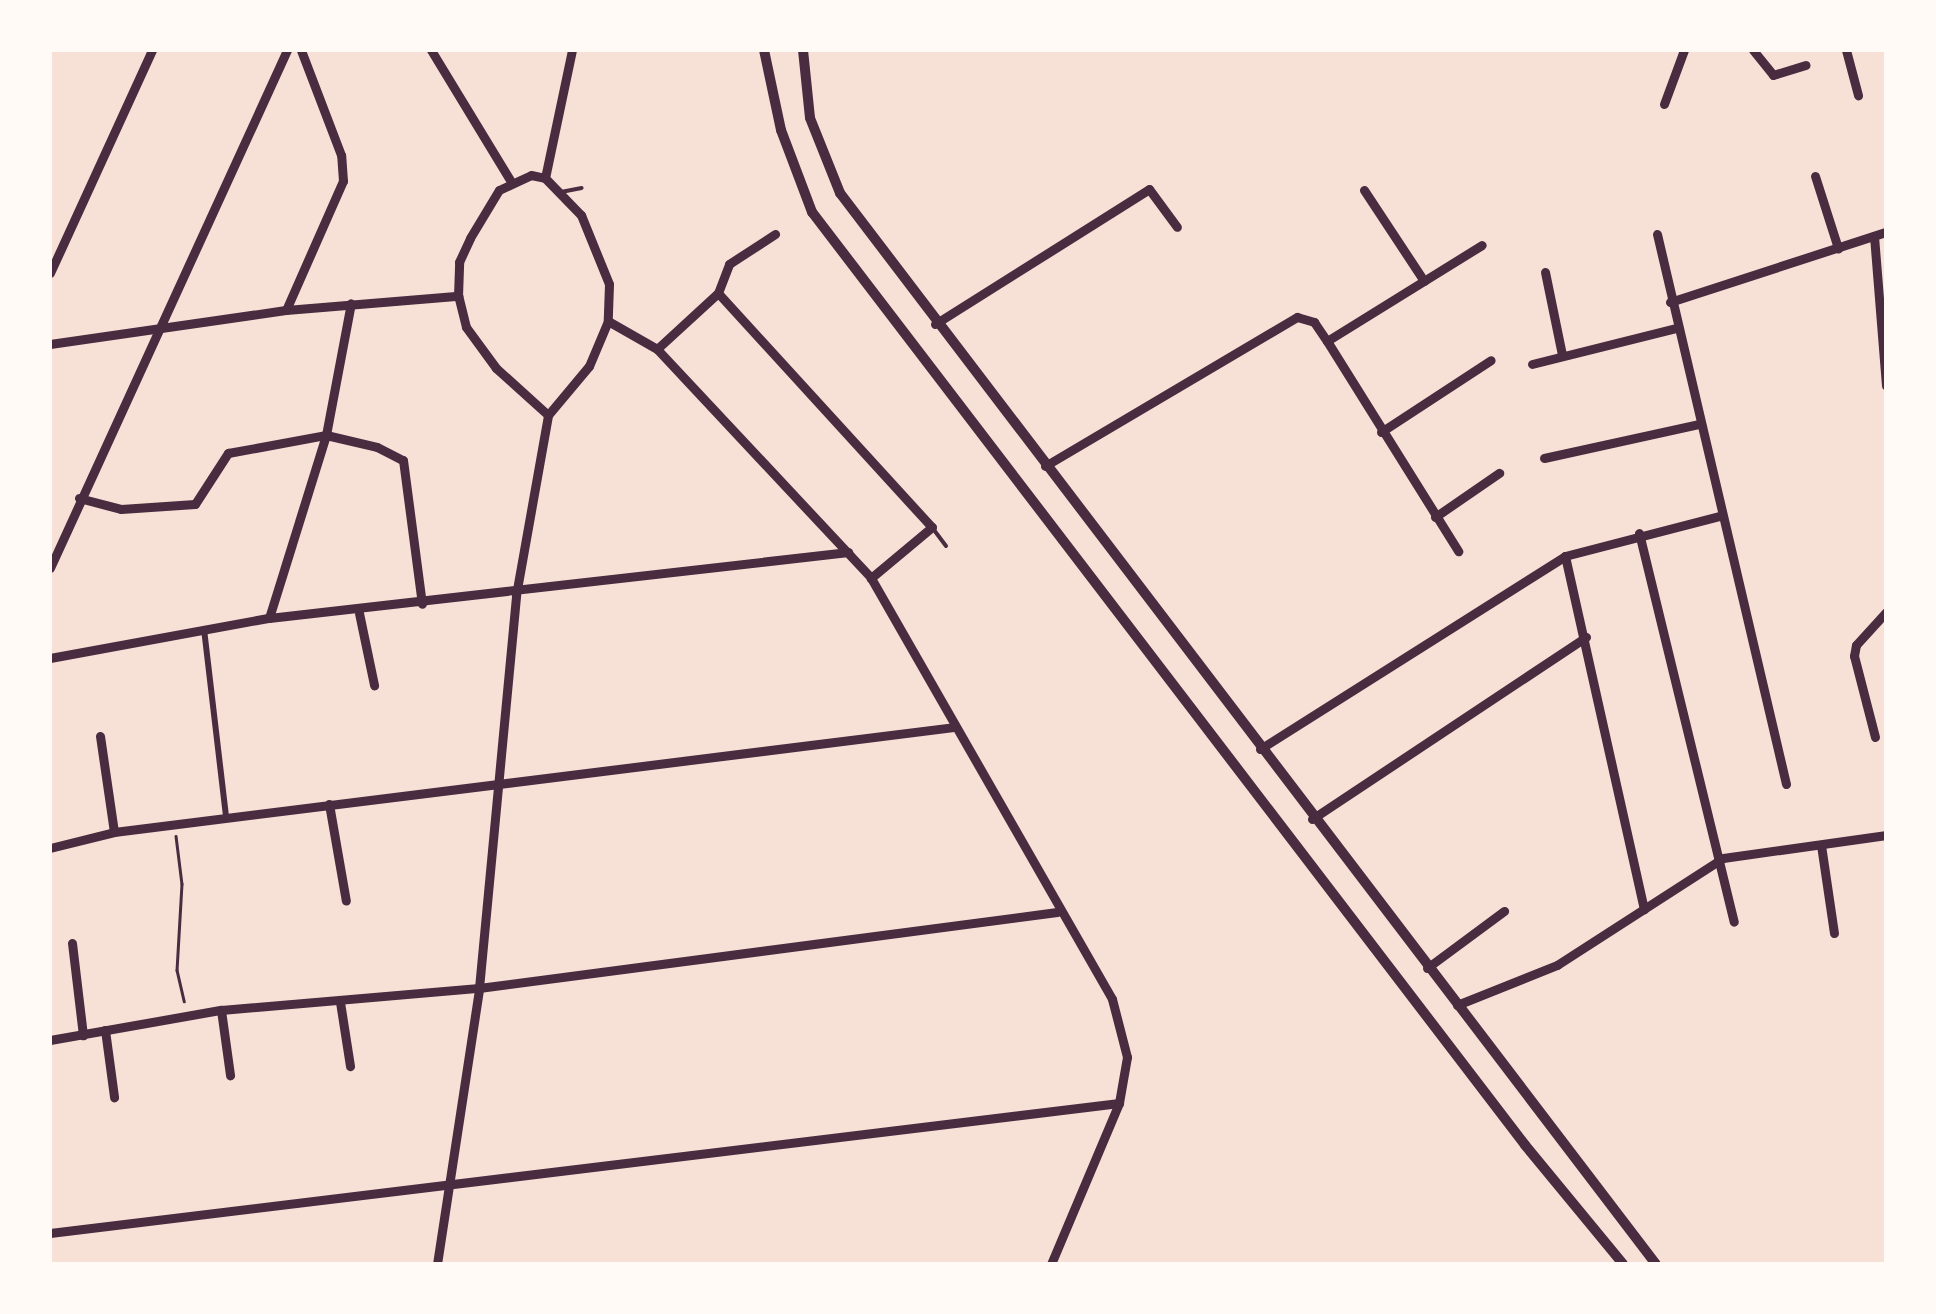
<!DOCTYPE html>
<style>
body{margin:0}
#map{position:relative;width:1936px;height:1314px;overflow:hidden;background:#f7e1d7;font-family:"Titillium Web",sans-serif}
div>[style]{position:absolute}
.path>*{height:2.5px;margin:-1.25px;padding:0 1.25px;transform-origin:1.25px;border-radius:1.25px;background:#4a2c40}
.service>*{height:4px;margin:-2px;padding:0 2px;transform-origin:2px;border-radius:2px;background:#4a2c40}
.pedestrian>*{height:6px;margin:-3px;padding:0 3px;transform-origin:3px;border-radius:3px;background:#4a2c40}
.minor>*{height:9px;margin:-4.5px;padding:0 4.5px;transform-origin:4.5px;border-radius:4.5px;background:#4a2c40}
.tertiary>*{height:10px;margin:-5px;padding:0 5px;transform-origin:5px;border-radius:5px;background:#4a2c40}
span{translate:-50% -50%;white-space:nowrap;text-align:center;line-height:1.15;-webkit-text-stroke:10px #fffaf5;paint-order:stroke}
.frame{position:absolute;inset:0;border:52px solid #fffaf5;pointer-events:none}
</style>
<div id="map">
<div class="path">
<div style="left:176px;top:836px;width:48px;rotate:82.9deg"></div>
<div style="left:182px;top:884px;width:86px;rotate:93.3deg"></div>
<div style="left:177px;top:970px;width:32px;rotate:77deg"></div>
</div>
<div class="service">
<div style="left:561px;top:192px;width:21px;rotate:-11deg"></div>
<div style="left:934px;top:530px;width:20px;rotate:53deg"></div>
</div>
<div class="pedestrian">
<div style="left:204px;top:629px;width:189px;rotate:83.3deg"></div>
</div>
<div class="minor">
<div style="left:431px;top:50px;width:152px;rotate:58.7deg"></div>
<div style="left:1753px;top:50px;width:32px;rotate:51deg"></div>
<div style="left:1773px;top:75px;width:34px;rotate:-17deg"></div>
<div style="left:1846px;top:50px;width:47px;rotate:75.1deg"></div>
<div style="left:1664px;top:104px;width:58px;rotate:-69.7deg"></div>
<div style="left:531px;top:175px;width:14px;rotate:12deg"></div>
<div style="left:545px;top:178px;width:52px;rotate:45.8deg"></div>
<div style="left:581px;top:215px;width:74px;rotate:67.9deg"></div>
<div style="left:609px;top:284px;width:37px;rotate:92deg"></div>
<div style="left:608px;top:321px;width:49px;rotate:112.9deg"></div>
<div style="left:589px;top:366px;width:64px;rotate:129.9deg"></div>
<div style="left:548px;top:415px;width:70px;rotate:-137.9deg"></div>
<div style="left:496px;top:368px;width:51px;rotate:-126.2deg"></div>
<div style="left:466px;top:327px;width:32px;rotate:-104deg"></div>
<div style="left:458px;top:296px;width:34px;rotate:-88deg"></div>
<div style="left:459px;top:262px;width:26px;rotate:-65deg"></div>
<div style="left:470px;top:238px;width:56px;rotate:-58.9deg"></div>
<div style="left:499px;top:190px;width:35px;rotate:-25deg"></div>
<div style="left:1815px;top:176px;width:76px;rotate:72.3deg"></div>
<div style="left:545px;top:178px;width:131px;rotate:-78.1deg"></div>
<div style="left:1364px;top:190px;width:109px;rotate:56.6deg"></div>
<div style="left:1657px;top:234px;width:565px;rotate:76.8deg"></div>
<div style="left:1874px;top:236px;width:150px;rotate:85.4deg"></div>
<div style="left:1545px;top:272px;width:85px;rotate:78.4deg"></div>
<div style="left:50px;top:273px;width:245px;rotate:-65.4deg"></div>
<div style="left:718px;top:293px;width:317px;rotate:47.6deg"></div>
<div style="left:932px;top:527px;width:80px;rotate:140.1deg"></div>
<div style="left:718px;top:293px;width:31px;rotate:-69deg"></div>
<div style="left:729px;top:264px;width:55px;rotate:-33.1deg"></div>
<div style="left:1670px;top:302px;width:227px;rotate:-18deg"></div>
<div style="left:286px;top:310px;width:141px;rotate:-66.2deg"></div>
<div style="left:343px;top:181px;width:26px;rotate:-94deg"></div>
<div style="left:341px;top:155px;width:112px;rotate:-110.9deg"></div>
<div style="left:608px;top:321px;width:56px;rotate:29.7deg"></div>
<div style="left:657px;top:349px;width:313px;rotate:46.9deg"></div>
<div style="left:871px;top:578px;width:485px;rotate:60.2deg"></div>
<div style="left:1112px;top:999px;width:60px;rotate:75.5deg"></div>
<div style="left:1127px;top:1057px;width:47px;rotate:99.9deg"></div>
<div style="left:1119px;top:1103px;width:175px;rotate:112.9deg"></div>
<div style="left:935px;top:324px;width:253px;rotate:-32.2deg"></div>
<div style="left:1149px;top:189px;width:47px;rotate:53.6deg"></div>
<div style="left:1327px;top:341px;width:182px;rotate:-31.8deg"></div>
<div style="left:50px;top:344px;width:238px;rotate:-8.2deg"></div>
<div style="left:286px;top:310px;width:173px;rotate:-4.7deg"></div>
<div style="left:657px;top:349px;width:83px;rotate:-42.6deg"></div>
<div style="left:1532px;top:364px;width:148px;rotate:-14deg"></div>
<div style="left:1381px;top:432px;width:131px;rotate:-33.2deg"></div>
<div style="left:1544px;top:458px;width:158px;rotate:-12.4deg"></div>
<div style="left:1045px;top:466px;width:293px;rotate:-30.6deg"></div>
<div style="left:1297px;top:317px;width:18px;rotate:16deg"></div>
<div style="left:1314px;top:322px;width:23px;rotate:56deg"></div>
<div style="left:1327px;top:341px;width:248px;rotate:58deg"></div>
<div style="left:79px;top:498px;width:43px;rotate:14.7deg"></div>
<div style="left:121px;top:509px;width:74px;rotate:-3.9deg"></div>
<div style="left:195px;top:504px;width:61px;rotate:-57.1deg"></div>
<div style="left:228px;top:453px;width:100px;rotate:-10.4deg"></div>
<div style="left:326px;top:435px;width:52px;rotate:13.2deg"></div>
<div style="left:377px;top:447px;width:29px;rotate:27deg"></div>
<div style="left:403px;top:460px;width:145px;rotate:82.5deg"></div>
<div style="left:1435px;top:517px;width:78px;rotate:-34.5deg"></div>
<div style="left:1639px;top:533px;width:400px;rotate:76.3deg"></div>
<div style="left:1565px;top:556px;width:362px;rotate:77.4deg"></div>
<div style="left:50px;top:568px;width:570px;rotate:-65.41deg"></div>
<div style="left:359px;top:613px;width:74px;rotate:78.2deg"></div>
<div style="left:269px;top:618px;width:192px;rotate:-72.7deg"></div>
<div style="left:326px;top:435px;width:134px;rotate:-79.3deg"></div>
<div style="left:50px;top:658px;width:223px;rotate:-10.4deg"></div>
<div style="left:269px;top:618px;width:583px;rotate:-6.5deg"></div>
<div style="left:100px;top:736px;width:97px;rotate:81.7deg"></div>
<div style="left:1875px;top:737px;width:84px;rotate:-104.5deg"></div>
<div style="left:1854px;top:656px;width:11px;rotate:-80deg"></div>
<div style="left:1856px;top:645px;width:45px;rotate:-47.7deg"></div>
<div style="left:1260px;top:749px;width:361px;rotate:-32.3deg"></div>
<div style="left:1565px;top:556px;width:160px;rotate:-14.5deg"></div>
<div style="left:329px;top:804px;width:98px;rotate:80.1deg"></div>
<div style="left:1312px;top:819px;width:329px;rotate:-33.6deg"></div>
<div style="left:1821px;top:845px;width:89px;rotate:81.6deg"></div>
<div style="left:50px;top:848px;width:66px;rotate:-14deg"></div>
<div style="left:114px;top:832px;width:848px;rotate:-7.12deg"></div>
<div style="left:72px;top:943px;width:93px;rotate:83.2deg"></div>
<div style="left:1427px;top:968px;width:96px;rotate:-36.5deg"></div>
<div style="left:340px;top:1002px;width:65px;rotate:81.1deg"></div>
<div style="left:1457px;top:1005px;width:108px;rotate:-21.8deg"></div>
<div style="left:1557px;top:965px;width:197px;rotate:-32.8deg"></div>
<div style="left:1723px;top:858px;width:165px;rotate:-8deg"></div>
<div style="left:221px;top:1010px;width:66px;rotate:82.1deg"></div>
<div style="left:105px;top:1030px;width:68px;rotate:82.3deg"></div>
<div style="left:50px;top:1040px;width:174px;rotate:-10deg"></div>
<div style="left:221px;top:1010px;width:259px;rotate:-4.9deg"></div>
<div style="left:479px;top:988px;width:583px;rotate:-7.49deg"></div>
<div style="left:50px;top:1233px;width:1077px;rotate:-6.93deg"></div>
<div style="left:437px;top:1264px;width:279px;rotate:-81.3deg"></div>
<div style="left:479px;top:988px;width:395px;rotate:-84.6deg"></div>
<div style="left:516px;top:595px;width:183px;rotate:-79.9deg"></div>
</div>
<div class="tertiary">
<div style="left:764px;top:50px;width:82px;rotate:78deg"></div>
<div style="left:781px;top:130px;width:88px;rotate:69.3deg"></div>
<div style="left:812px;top:212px;width:1174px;rotate:52.61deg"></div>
<div style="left:1525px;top:1145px;width:154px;rotate:50.5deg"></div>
<div style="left:803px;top:50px;width:68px;rotate:84.1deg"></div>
<div style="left:810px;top:118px;width:81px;rotate:68.2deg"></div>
<div style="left:840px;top:193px;width:1346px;rotate:52.7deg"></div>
</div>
<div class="frame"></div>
</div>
